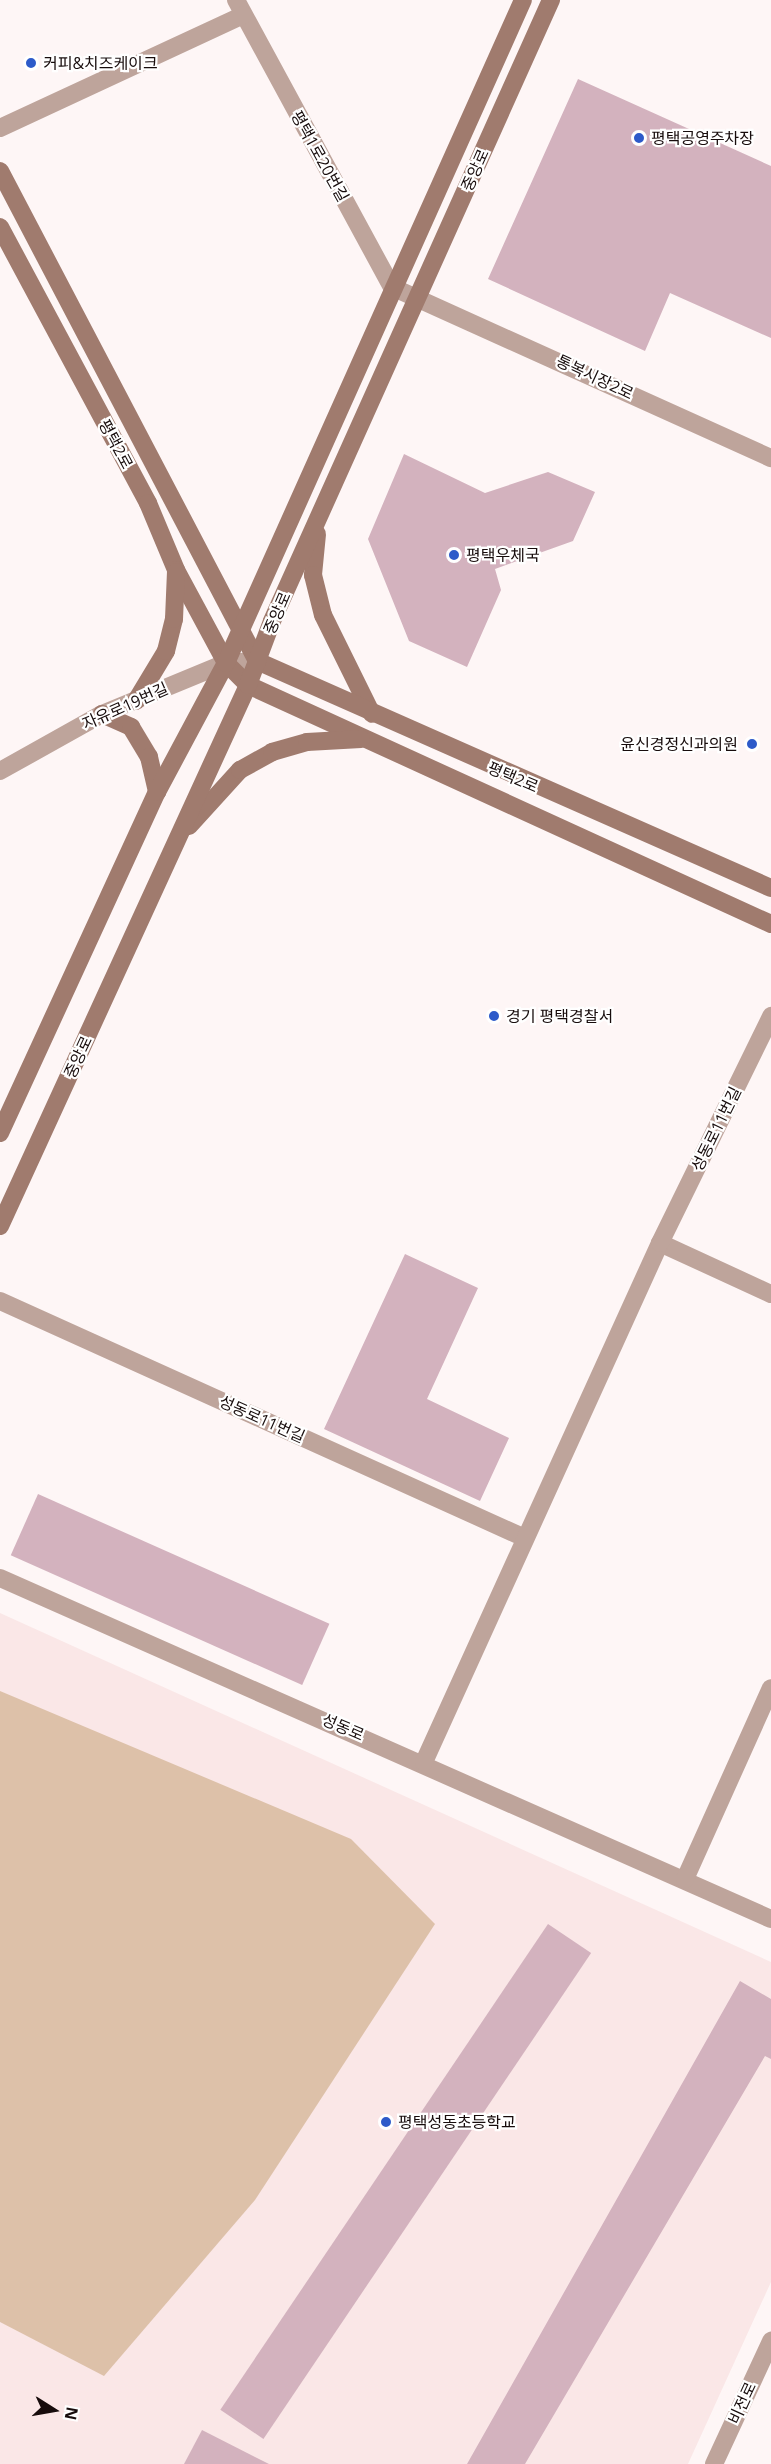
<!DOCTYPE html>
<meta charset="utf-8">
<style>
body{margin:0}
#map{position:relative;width:771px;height:2464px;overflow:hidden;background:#fef6f6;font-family:"Open Sans","Noto Sans KR",sans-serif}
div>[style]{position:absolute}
.built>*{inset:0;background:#fae7e7}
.green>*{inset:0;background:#ddc1a9}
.building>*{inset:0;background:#d3b2be;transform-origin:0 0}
.street>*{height:18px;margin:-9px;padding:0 9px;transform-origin:9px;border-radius:9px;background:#bea49b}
.secondary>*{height:18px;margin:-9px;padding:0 9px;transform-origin:9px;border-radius:9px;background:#a07b6e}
.dots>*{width:16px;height:16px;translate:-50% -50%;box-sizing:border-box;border:3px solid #fff;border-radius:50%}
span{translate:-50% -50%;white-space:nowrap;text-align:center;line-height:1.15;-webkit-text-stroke:4.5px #fff;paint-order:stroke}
.poi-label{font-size:16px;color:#170c0c}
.left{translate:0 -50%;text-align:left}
.right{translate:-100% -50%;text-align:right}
.street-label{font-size:16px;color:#170c0c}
.north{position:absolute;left:24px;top:2380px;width:60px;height:60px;-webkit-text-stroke:4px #fff;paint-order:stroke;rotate:101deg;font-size:16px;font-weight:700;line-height:24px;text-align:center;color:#170c0c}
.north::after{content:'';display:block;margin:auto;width:21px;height:27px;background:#170c0c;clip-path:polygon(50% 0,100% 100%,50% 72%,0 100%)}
</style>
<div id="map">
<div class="built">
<div style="clip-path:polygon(0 1613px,771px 1962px,771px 2282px,688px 2464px,0 2464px)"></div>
</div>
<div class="green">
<div style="clip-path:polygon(0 1691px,351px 1839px,435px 1924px,255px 2200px,104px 2376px,0 2322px)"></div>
</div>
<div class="building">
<div style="clip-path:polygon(578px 79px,771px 166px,771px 338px,670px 293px,645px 351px,488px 279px)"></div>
<div style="clip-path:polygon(404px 454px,485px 493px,548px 472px,595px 492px,573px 541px,495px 569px,501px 590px,467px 667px,409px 641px,368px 539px)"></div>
<div style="clip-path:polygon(405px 1254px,478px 1288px,427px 1399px,509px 1438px,480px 1501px,324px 1429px)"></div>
<div style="left:38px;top:1494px;width:319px;height:67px;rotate:24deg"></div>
<div style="left:548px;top:1924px;width:52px;height:586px;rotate:34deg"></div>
<div style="clip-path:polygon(740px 1981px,771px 1999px,771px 2059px,765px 2056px,525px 2464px,467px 2464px)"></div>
<div style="clip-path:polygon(202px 2430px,269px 2464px,184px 2464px)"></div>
</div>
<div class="street">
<div style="left:236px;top:0;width:327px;rotate:61.5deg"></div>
<div style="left:392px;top:287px;width:416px;rotate:24.3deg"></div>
<div style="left:0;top:128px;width:268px;rotate:-24.9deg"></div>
<div style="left:0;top:771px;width:117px;rotate:-29.2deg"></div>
<div style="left:102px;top:714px;width:134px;rotate:-22.4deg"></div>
<div style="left:226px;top:663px;width:31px;rotate:-4deg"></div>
<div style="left:660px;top:1243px;width:122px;rotate:24.7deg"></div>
<div style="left:0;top:1301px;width:576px;rotate:24.3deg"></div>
<div style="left:0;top:1578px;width:843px;rotate:23.86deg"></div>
<div style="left:424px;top:1762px;width:570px;rotate:-65.55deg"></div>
<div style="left:660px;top:1243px;width:253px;rotate:-63.9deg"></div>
<div style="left:685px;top:1879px;width:209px;rotate:-65.8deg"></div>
<div style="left:714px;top:2464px;width:136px;rotate:-65.1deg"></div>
</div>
<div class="secondary">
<div style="left:0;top:171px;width:553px;rotate:62.32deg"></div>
<div style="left:0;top:227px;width:313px;rotate:61.8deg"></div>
<div style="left:148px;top:503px;width:73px;rotate:67.3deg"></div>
<div style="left:176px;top:570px;width:106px;rotate:61.7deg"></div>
<div style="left:226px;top:663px;width:31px;rotate:45deg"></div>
<div style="left:248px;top:685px;width:575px;rotate:24.56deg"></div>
<div style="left:317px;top:534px;width:41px;rotate:95.6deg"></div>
<div style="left:313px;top:575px;width:41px;rotate:76deg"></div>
<div style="left:323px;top:615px;width:110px;rotate:63.7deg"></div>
<div style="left:257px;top:661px;width:562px;rotate:23.83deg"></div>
<div style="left:136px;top:701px;width:58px;rotate:-59deg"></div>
<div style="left:166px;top:651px;width:33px;rotate:-76deg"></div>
<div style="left:174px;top:619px;width:47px;rotate:-87.6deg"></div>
<div style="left:102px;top:714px;width:32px;rotate:24deg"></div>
<div style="left:131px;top:727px;width:35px;rotate:59deg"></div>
<div style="left:149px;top:757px;width:36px;rotate:77deg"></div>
<div style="left:189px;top:826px;width:76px;rotate:-47.7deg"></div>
<div style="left:240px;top:770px;width:37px;rotate:-29deg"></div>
<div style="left:272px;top:752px;width:36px;rotate:-16deg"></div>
<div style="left:307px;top:742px;width:54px;rotate:-3.2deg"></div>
<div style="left:0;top:1133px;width:375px;rotate:-65.3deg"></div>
<div style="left:157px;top:792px;width:146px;rotate:-61.9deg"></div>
<div style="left:226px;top:663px;width:726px;rotate:-65.87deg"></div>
<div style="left:0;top:1226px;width:595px;rotate:-65.37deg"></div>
<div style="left:248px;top:685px;width:68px;rotate:-69.4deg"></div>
<div style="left:272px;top:621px;width:681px;rotate:-65.81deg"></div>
</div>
<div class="dots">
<div style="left:31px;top:63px;background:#2d5ac9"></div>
<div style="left:639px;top:138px;background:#2d5ac9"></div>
<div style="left:454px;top:555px;background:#2d5ac9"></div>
<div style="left:752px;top:744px;background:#2d5ac9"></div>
<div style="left:494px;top:1016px;background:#2d5ac9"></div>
<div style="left:386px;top:2122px;background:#2d5ac9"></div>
</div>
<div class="poi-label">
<span class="left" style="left:43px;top:63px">커피&amp;치즈케이크</span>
<span class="left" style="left:651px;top:138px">평택공영주차장</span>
<span class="left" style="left:466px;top:555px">평택우체국</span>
<span class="right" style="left:738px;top:744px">윤신경정신과의원</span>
<span class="left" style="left:506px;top:1016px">경기 평택경찰서</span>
<span class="left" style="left:398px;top:2122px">평택성동초등학교</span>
</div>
<div class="street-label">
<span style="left:320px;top:156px;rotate:61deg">평택1로20번길</span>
<span style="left:475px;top:170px;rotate:-66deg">중앙로</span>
<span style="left:595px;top:377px;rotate:25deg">통복시장2로</span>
<span style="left:116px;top:444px;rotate:62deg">평택2로</span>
<span style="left:277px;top:613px;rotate:-67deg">중앙로</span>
<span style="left:125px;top:706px;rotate:-24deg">자유로19번길</span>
<span style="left:513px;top:777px;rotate:23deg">평택2로</span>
<span style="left:78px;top:1057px;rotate:-65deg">중앙로</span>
<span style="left:716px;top:1129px;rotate:-64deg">성동로11번길</span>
<span style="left:262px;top:1419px;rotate:24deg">성동로11번길</span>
<span style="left:343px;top:1727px;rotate:23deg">성동로</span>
<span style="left:742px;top:2403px;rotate:-65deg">비전로</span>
</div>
<div class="north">N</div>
</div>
